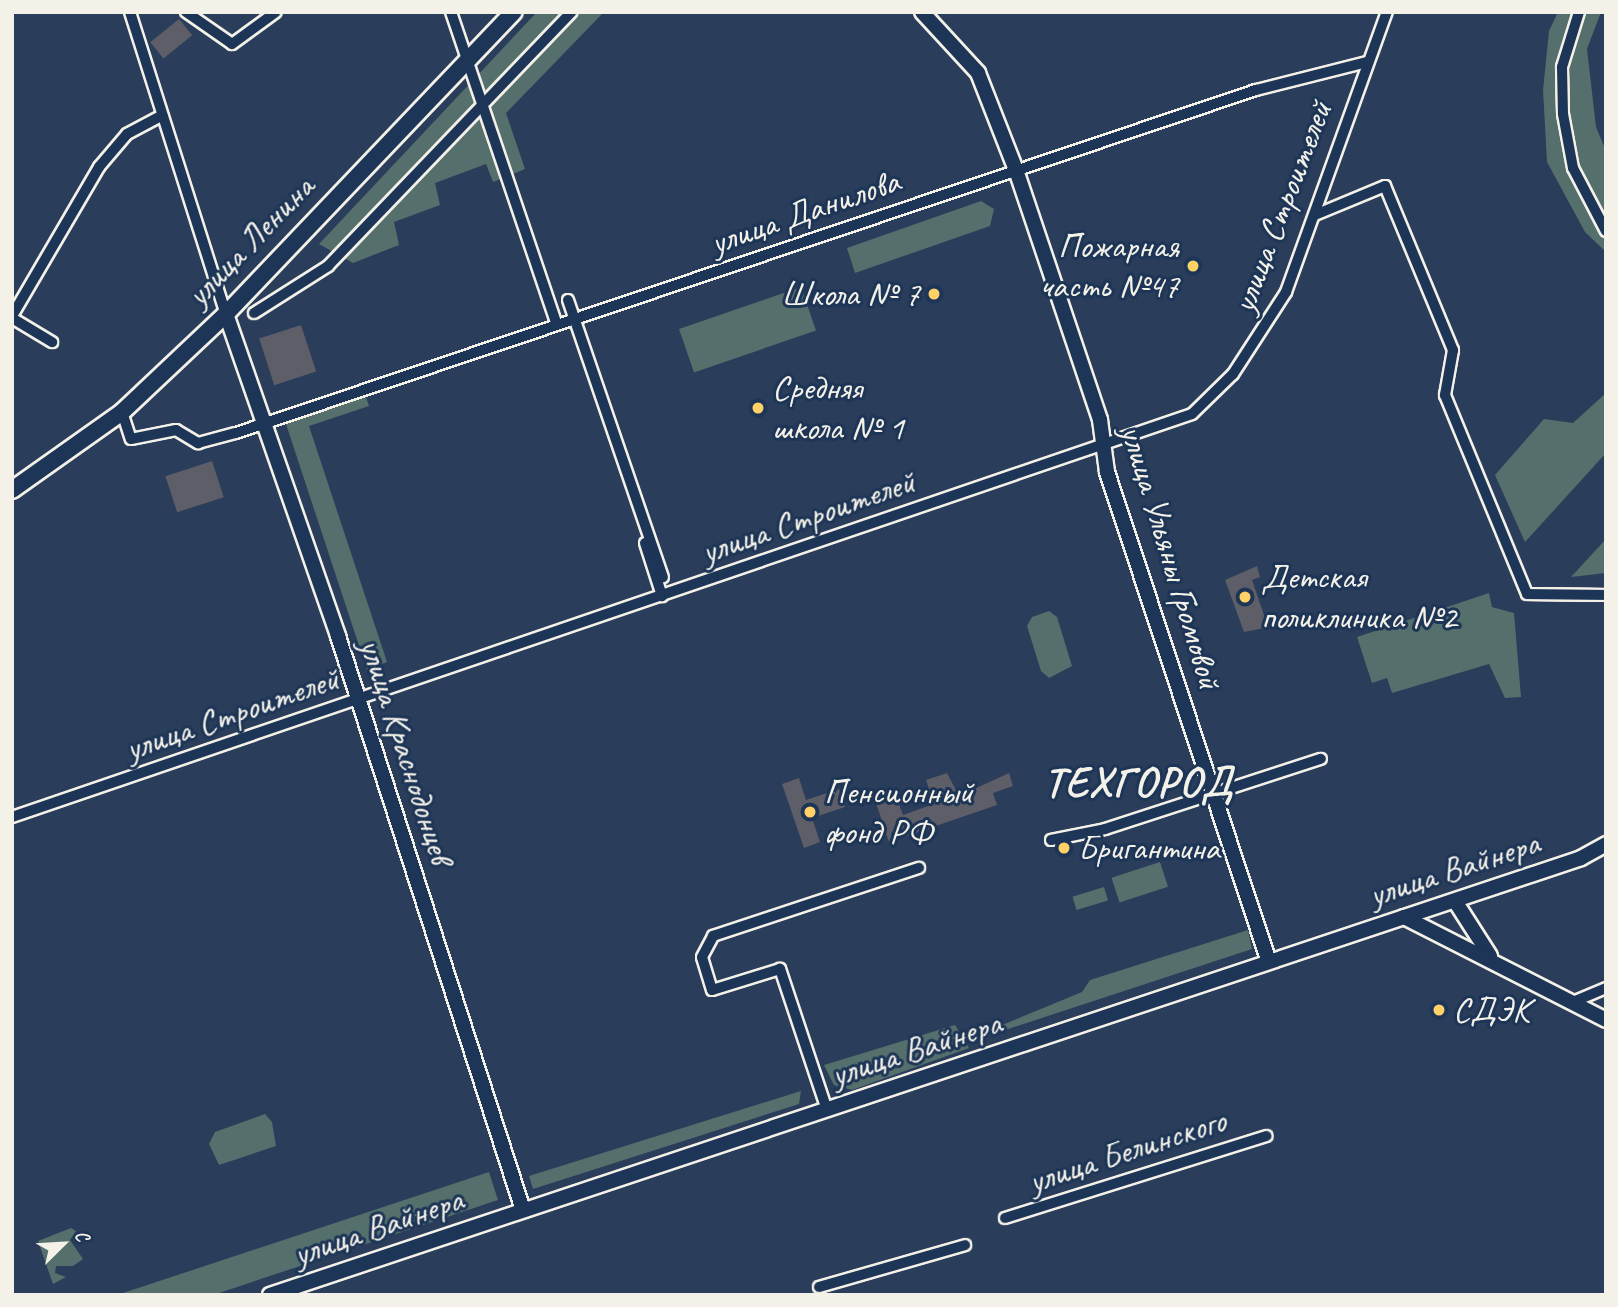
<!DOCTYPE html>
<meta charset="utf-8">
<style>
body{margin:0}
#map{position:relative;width:1618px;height:1307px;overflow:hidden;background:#2a3d5a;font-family:Caveat,sans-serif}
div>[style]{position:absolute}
.green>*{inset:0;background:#556f6c;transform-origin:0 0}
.building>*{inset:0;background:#5d5e67;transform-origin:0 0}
.roads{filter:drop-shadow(2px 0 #f4f1e8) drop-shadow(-2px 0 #f4f1e8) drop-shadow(0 2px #f4f1e8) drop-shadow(0 -2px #f4f1e8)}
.street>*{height:10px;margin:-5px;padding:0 5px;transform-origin:5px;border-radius:5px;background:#1d3557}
.secondary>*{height:14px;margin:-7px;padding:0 7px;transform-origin:7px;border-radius:7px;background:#1d3557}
.primary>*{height:16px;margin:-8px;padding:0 8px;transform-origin:8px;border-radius:8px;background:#1d3557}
.dots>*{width:19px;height:19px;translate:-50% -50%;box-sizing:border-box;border:4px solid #1d3557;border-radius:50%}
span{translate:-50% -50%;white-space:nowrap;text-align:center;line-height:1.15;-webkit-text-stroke:6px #1d3557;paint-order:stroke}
.street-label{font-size:35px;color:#f4f1e8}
.poi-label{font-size:35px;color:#f4f1e8}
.right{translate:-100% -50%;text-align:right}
.left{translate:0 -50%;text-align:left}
.district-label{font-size:42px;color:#f4f1e8;font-weight:700;letter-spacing:2px}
.frame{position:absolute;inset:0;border:14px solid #f4f1e8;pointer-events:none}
.north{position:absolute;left:28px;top:1209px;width:70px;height:70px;-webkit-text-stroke:5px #1d3557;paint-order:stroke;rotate:66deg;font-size:19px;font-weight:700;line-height:28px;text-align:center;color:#f4f1e8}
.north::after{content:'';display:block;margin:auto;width:24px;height:32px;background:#f4f1e8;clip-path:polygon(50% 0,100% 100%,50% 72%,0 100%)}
</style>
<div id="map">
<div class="green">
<div style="clip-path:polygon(537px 12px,604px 12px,506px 113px,525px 169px,493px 182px,486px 164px,435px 183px,440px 205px,394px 222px,399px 245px,353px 263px,319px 244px)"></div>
<div style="clip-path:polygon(1558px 12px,1601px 12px,1587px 49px,1596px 127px,1606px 151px,1606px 252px,1585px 232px,1547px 162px,1543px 90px,1549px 31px)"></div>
<div style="clip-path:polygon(981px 201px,994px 209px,990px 226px,855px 273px,847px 248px)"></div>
<div style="left:801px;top:287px;width:46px;height:129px;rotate:71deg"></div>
<div style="clip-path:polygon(1606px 393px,1606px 453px,1525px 542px,1495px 475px,1544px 419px,1573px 423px)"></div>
<div style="clip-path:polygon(365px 394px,369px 406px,309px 426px,387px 662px,367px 670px,286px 424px)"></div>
<div style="clip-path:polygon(1606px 539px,1606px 573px,1571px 577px)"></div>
<div style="clip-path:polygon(1489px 593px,1492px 607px,1514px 613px,1521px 697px,1505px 698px,1489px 664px,1392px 693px,1387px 678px,1372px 683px,1357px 637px)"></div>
<div style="clip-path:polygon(1049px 611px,1057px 617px,1072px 666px,1049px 678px,1041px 671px,1027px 626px,1032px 617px)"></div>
<div style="left:1160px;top:862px;width:26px;height:51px;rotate:72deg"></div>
<div style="left:1104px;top:887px;width:14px;height:33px;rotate:73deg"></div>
<div style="clip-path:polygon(1248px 930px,1252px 949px,987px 1036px,985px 1032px,1082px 992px,1090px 980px)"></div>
<div style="clip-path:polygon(955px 1025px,969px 1048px,852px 1090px,834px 1085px,824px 1065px)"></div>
<div style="clip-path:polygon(801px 1091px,799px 1104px,533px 1189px,529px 1176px)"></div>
<div style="clip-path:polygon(265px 1114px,272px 1122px,276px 1146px,219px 1165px,209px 1144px,215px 1132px)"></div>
<div style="clip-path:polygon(489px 1172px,498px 1200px,213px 1295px,117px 1295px)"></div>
<div style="clip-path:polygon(71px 1228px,76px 1231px,70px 1240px,83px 1259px,73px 1266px,56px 1266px,55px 1273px,66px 1277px,53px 1284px,38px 1241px)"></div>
</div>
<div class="building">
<div style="left:179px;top:19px;width:21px;height:37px;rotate:51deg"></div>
<div style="left:301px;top:325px;width:49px;height:44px;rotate:72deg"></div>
<div style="left:212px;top:461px;width:38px;height:49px;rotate:72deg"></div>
<div style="clip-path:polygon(1257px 566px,1260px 577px,1252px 580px,1265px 618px,1275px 615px,1279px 625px,1244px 632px,1225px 580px)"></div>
<div style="clip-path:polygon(947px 773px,959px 796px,1009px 773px,1013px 786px,993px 793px,997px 805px,889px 842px,876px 803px,896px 796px,903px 815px,934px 804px,926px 780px)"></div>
<div style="clip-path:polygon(799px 778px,806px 800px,839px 789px,845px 807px,812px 818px,820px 842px,804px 848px,782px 784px)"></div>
</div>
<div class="roads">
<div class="street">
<div style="left:130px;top:12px;width:317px;rotate:72.4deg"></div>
<div style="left:186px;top:12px;width:56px;rotate:34.8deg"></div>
<div style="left:232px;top:44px;width:54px;rotate:-36deg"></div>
<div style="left:451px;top:12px;width:330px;rotate:71.3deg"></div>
<div style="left:1579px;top:12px;width:58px;rotate:107.2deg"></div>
<div style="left:1562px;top:67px;width:47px;rotate:88.8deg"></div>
<div style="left:1563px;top:114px;width:55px;rotate:79.5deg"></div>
<div style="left:1573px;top:168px;width:71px;rotate:62.4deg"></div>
<div style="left:1315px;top:215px;width:76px;rotate:-22.5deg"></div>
<div style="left:1385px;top:186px;width:178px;rotate:67.5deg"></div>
<div style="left:1453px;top:350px;width:46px;rotate:100.1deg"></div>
<div style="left:1445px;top:395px;width:215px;rotate:67.6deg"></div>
<div style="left:1527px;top:594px;width:79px;rotate:0.7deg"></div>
<div style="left:568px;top:300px;width:293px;rotate:71.1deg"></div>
<div style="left:254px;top:313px;width:88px;rotate:-32.4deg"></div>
<div style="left:328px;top:266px;width:352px;rotate:-46.2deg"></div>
<div style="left:12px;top:316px;width:173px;rotate:-59.7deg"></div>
<div style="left:99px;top:167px;width:43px;rotate:-49.7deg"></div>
<div style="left:127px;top:134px;width:40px;rotate:-28deg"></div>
<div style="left:12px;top:318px;width:47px;rotate:31deg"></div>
<div style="left:122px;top:412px;width:28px;rotate:72deg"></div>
<div style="left:131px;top:439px;width:46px;rotate:-11.3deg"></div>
<div style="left:176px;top:430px;width:26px;rotate:31deg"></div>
<div style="left:198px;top:443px;width:39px;rotate:-15deg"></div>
<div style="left:236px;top:433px;width:1076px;rotate:-18.59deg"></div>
<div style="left:1256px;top:90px;width:114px;rotate:-14.2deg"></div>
<div style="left:645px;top:543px;width:56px;rotate:72.2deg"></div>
<div style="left:12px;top:817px;width:1247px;rotate:-18.86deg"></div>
<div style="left:1192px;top:414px;width:57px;rotate:-44.3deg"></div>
<div style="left:1233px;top:374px;width:98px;rotate:-57.1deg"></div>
<div style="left:1286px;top:292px;width:298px;rotate:-70.2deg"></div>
<div style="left:1051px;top:840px;width:55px;rotate:-11.5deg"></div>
<div style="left:1105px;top:829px;width:227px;rotate:-18deg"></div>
<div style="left:1573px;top:1002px;width:36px;rotate:-23deg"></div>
<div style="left:827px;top:1110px;width:149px;rotate:-108.4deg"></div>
<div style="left:780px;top:969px;width:71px;rotate:162.8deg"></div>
<div style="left:712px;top:990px;width:34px;rotate:-107deg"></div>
<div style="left:702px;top:957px;width:24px;rotate:-62deg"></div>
<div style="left:713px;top:936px;width:217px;rotate:-18.3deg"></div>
<div style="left:1005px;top:1218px;width:274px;rotate:-17.4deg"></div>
<div style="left:819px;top:1287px;width:152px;rotate:-16deg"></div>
</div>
<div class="secondary">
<div style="left:922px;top:12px;width:83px;rotate:47.4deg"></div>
<div style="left:978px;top:73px;width:104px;rotate:68.6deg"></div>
<div style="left:1016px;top:170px;width:264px;rotate:71.4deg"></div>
<div style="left:1100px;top:420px;width:52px;rotate:82.3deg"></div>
<div style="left:1107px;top:472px;width:516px;rotate:71.71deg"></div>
<div style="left:226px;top:314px;width:341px;rotate:70.8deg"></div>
<div style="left:338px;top:636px;width:603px;rotate:72.14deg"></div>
<div style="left:1455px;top:901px;width:65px;rotate:57.5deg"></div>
<div style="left:1404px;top:917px;width:227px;rotate:27deg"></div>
<div style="left:270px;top:1295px;width:1382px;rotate:-18.43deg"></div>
<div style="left:1581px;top:858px;width:29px;rotate:-29deg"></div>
</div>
<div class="primary">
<div style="left:12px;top:490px;width:135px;rotate:-35.3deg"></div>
<div style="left:122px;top:412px;width:143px;rotate:-43.3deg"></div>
<div style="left:226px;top:314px;width:417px;rotate:-46.4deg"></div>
</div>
</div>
<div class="dots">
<div style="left:1193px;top:266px;background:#ffd166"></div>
<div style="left:934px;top:294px;background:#ffd166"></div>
<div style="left:758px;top:408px;background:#ffd166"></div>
<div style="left:1245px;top:597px;background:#ffd166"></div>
<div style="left:810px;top:812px;background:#ffd166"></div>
<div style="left:1064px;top:848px;background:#ffd166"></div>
<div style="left:1439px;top:1010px;background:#ffd166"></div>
</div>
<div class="street-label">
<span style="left:1282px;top:207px;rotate:-69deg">улица Строителей</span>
<span style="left:805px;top:212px;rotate:-19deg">улица Данилова</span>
<span style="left:250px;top:241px;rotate:-46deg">улица Ленина</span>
<span style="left:808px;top:517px;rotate:-19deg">улица Строителей</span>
<span style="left:1171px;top:557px;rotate:73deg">улица Ульяны Громовой</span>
<span style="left:232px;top:714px;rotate:-19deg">улица Строителей</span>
<span style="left:406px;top:751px;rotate:72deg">улица Краснодонцев</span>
<span style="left:1454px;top:869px;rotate:-18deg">улица Вайнера</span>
<span style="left:916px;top:1049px;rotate:-18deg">улица Вайнера</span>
<span style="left:1127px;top:1151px;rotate:-18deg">улица Белинского</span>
<span style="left:378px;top:1227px;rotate:-19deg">улица Вайнера</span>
</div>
<div class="poi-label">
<span class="right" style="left:1179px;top:266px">Пожарная<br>часть №47</span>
<span class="right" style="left:920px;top:294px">Школа № 7</span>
<span class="left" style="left:772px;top:408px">Средняя<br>школа № 1</span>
<span class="left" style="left:1261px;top:597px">Детская<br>поликлиника №2</span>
<span class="left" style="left:824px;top:812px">Пенсионный<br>фонд РФ</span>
<span class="left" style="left:1078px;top:848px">Бригантина</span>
<span class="left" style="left:1453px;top:1010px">СДЭК</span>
</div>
<div class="district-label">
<span style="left:1139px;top:783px">ТЕХГОРОД</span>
</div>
<div class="frame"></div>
<div class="north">С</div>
</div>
